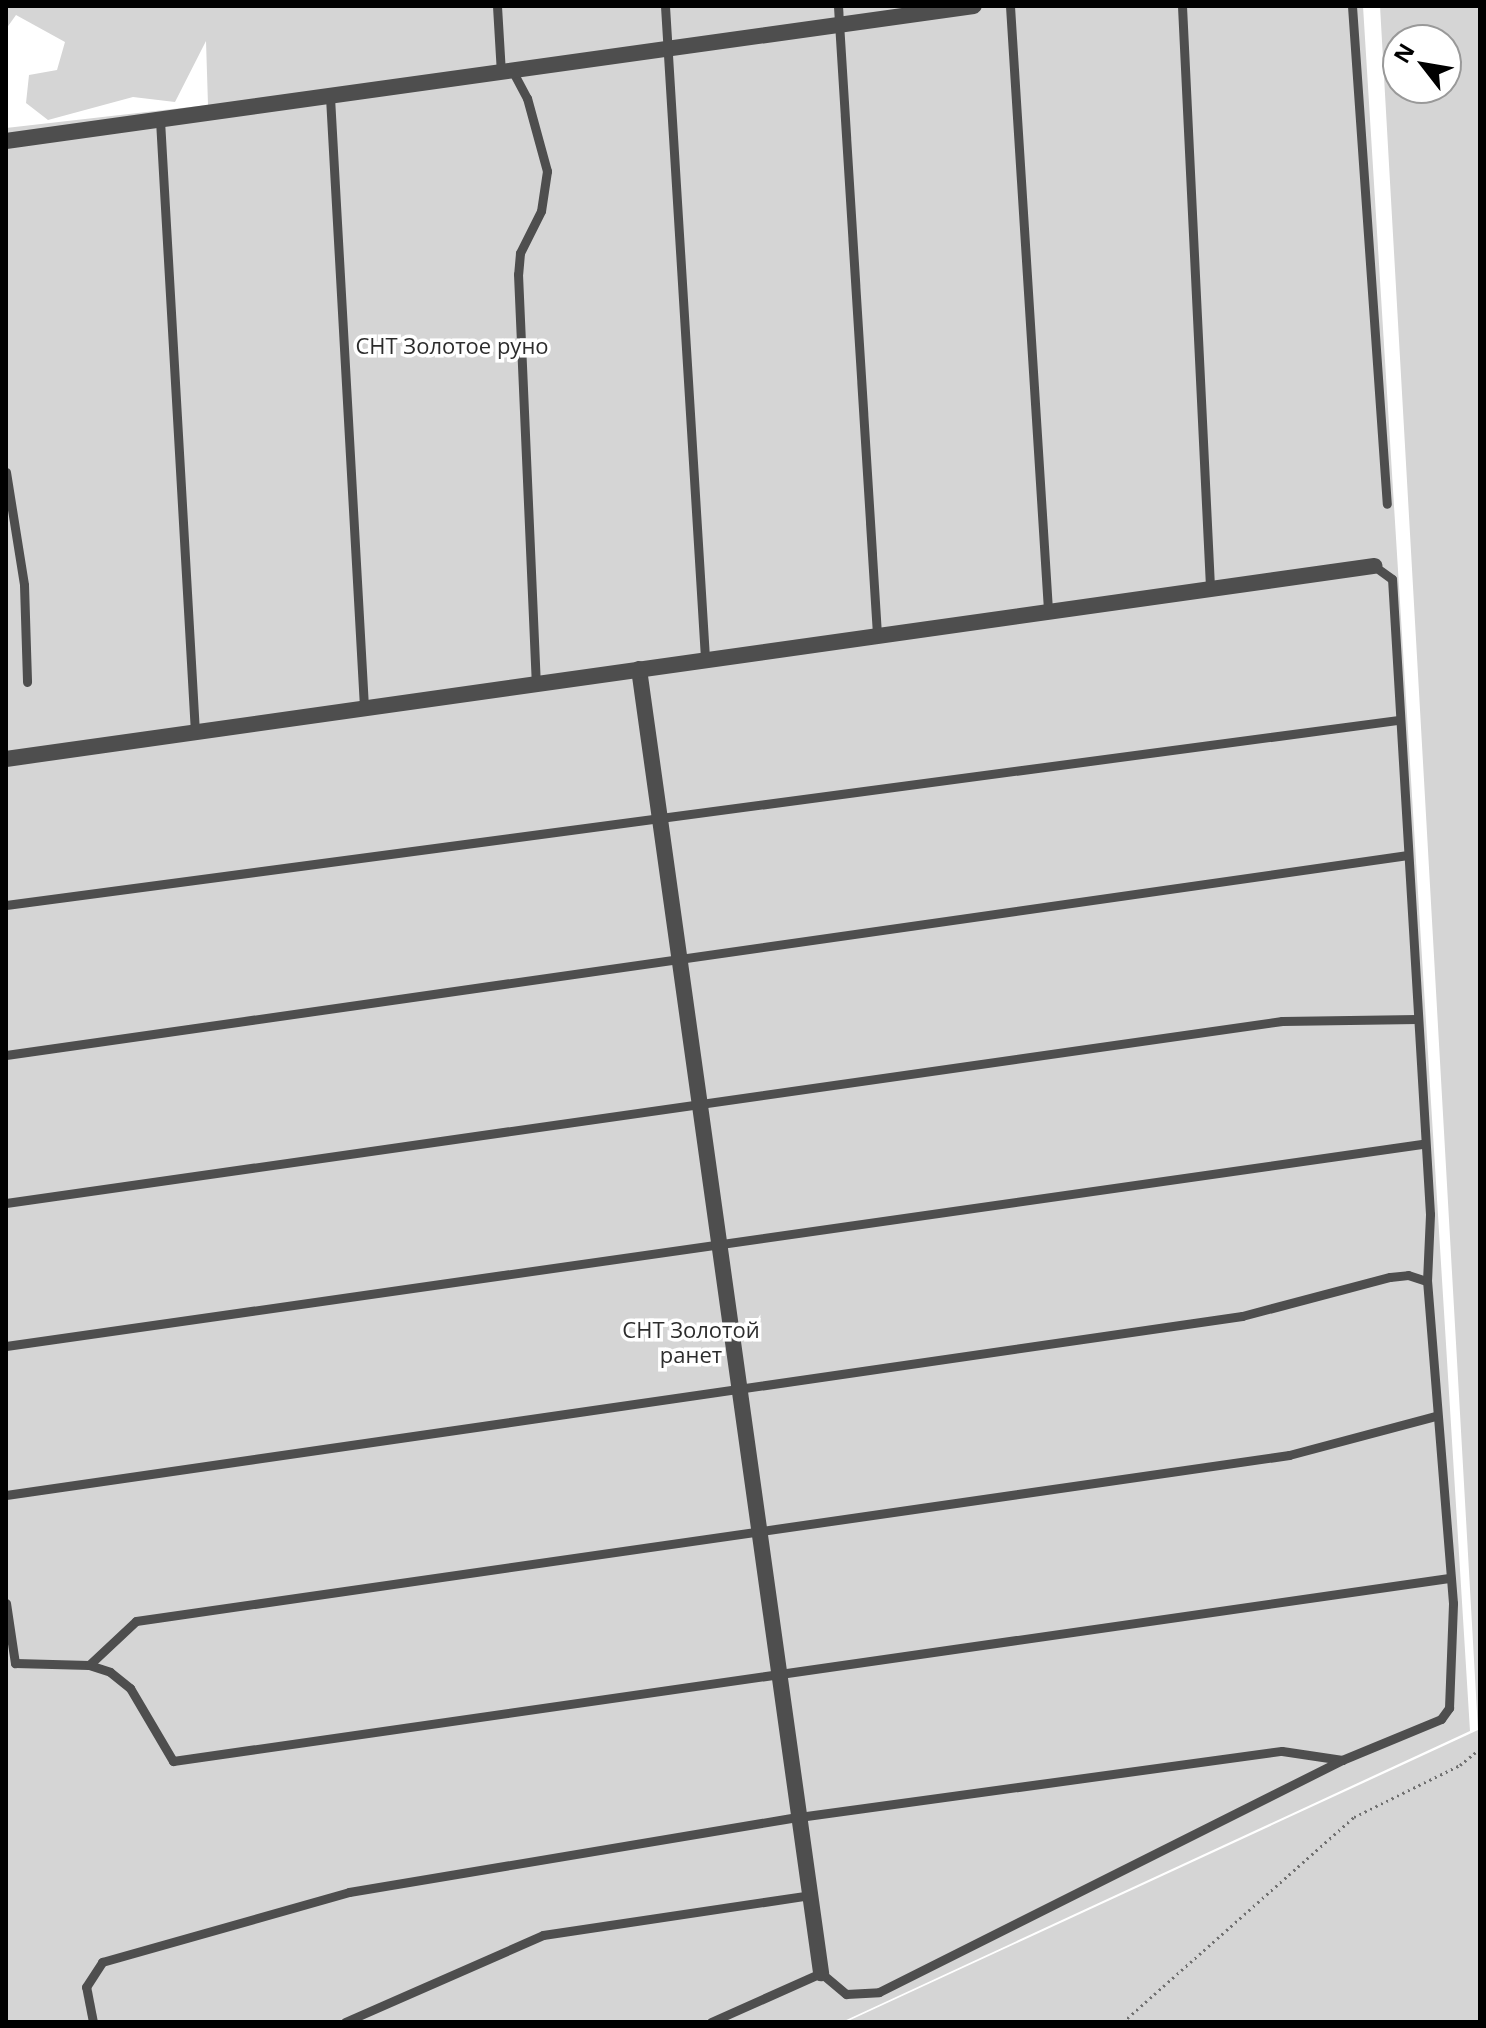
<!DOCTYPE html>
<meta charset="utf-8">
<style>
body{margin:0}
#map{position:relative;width:1486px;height:2028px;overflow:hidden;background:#fff;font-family:"Open Sans",sans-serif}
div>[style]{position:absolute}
.green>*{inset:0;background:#d5d5d5}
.path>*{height:3px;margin-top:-1.5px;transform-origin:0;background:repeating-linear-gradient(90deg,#707070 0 2px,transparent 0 6px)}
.service>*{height:9px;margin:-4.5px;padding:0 4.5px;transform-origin:4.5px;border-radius:4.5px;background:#4e4e4e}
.minor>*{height:16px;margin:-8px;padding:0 8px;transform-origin:8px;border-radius:8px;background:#4e4e4e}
span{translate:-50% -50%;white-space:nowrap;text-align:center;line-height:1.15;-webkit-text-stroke:7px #fff;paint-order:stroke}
.park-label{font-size:22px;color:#2c2c2c}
.frame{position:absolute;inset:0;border:8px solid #000;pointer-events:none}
.north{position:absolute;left:1382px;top:24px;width:80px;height:80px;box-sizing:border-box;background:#fff;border:2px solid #999;border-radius:50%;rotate:301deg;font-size:22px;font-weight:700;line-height:32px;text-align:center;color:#000}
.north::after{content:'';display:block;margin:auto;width:28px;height:36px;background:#000;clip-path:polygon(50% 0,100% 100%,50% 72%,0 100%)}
</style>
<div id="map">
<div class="green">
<div style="clip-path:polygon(6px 6px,1363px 6px,1470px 1731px,842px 2022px,6px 2022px,6px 128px,208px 105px,206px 41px,175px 102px,133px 97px,48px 120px,26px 103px,29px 75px,57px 70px,65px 42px,16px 15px,6px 29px)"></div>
<div style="clip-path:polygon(evenodd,1380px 6px,1480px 6px,1480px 2022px,846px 2022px,1478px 1730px,1380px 6px,1446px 40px,1446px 88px,1398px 88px,1398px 40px,1446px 40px)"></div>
</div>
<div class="path">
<div style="left:1123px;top:2022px;width:309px;rotate:-41.6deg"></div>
<div style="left:1354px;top:1817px;width:118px;rotate:-26.1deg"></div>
<div style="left:1460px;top:1765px;width:26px;rotate:-39deg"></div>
</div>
<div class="service">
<div style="left:497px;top:6px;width:68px;rotate:86.6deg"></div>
<div style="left:665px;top:6px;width:654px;rotate:86.49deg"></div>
<div style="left:838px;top:6px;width:630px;rotate:86.45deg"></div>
<div style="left:1010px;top:6px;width:605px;rotate:86.4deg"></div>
<div style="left:1182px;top:6px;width:582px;rotate:87.24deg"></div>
<div style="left:1352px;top:6px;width:499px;rotate:86deg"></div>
<div style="left:513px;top:72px;width:30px;rotate:62deg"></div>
<div style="left:527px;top:98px;width:76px;rotate:74.7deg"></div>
<div style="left:547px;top:171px;width:40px;rotate:98.5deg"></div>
<div style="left:541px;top:211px;width:47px;rotate:116.6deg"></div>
<div style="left:520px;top:253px;width:21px;rotate:95deg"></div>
<div style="left:518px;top:274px;width:410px;rotate:87.5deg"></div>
<div style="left:330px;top:97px;width:612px;rotate:86.81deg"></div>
<div style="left:160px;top:120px;width:614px;rotate:86.73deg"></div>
<div style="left:6px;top:472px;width:114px;rotate:80.9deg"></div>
<div style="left:24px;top:585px;width:97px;rotate:88.2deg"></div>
<div style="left:6px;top:905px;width:1405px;rotate:-7.57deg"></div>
<div style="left:6px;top:1055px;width:1416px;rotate:-8.12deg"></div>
<div style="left:6px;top:1203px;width:1289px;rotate:-8.12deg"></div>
<div style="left:1282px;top:1021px;width:135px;rotate:-0.8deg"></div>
<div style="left:6px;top:1346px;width:1430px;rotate:-8.12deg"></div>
<div style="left:6px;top:1495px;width:1249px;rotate:-8.24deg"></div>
<div style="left:1242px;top:1316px;width:153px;rotate:-14.8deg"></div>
<div style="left:1390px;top:1277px;width:18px;rotate:-6deg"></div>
<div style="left:1408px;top:1275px;width:20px;rotate:18deg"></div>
<div style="left:6px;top:1603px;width:61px;rotate:81.5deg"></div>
<div style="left:15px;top:1663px;width:74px;rotate:1.5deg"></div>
<div style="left:89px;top:1665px;width:22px;rotate:18deg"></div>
<div style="left:110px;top:1672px;width:26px;rotate:39deg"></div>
<div style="left:130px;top:1688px;width:85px;rotate:59.5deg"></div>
<div style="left:173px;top:1761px;width:1289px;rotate:-8.16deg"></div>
<div style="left:89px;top:1665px;width:64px;rotate:-43.1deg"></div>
<div style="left:136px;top:1621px;width:1165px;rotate:-8.19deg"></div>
<div style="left:1289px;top:1455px;width:152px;rotate:-14.9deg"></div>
<div style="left:93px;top:2022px;width:36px;rotate:-101deg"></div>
<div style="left:86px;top:1987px;width:30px;rotate:-57deg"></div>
<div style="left:102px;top:1962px;width:257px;rotate:-15.8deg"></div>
<div style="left:349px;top:1892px;width:456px;rotate:-9.5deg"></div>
<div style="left:799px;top:1817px;width:487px;rotate:-7.8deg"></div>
<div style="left:1282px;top:1751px;width:61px;rotate:8.5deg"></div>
<div style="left:345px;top:2022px;width:216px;rotate:-23.7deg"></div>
<div style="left:543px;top:1935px;width:270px;rotate:-8.5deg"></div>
<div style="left:711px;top:2022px;width:120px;rotate:-24deg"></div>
<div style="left:821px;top:1973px;width:33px;rotate:40deg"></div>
<div style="left:846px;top:1994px;width:33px;rotate:-3deg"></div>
<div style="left:879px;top:1992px;width:518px;rotate:-26.61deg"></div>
<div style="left:1342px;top:1760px;width:107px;rotate:-22.5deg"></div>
<div style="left:1441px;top:1719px;width:14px;rotate:-54deg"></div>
<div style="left:1449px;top:1708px;width:105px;rotate:-87.8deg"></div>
<div style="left:1453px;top:1603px;width:323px;rotate:-94.6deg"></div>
<div style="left:1427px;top:1281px;width:67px;rotate:-87.4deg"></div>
<div style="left:1430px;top:1214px;width:636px;rotate:-93.42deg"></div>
<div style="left:1392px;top:579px;width:22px;rotate:-144deg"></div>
</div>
<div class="minor">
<div style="left:6px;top:141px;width:977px;rotate:-7.94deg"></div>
<div style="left:639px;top:669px;width:1317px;rotate:82.05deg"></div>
<div style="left:6px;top:759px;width:1382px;rotate:-8.03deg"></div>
</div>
<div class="park-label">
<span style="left:452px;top:346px">СНТ Золотое руно</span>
<span style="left:691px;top:1342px">СНТ Золотой<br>ранет</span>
</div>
<div class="frame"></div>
<div class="north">N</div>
</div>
